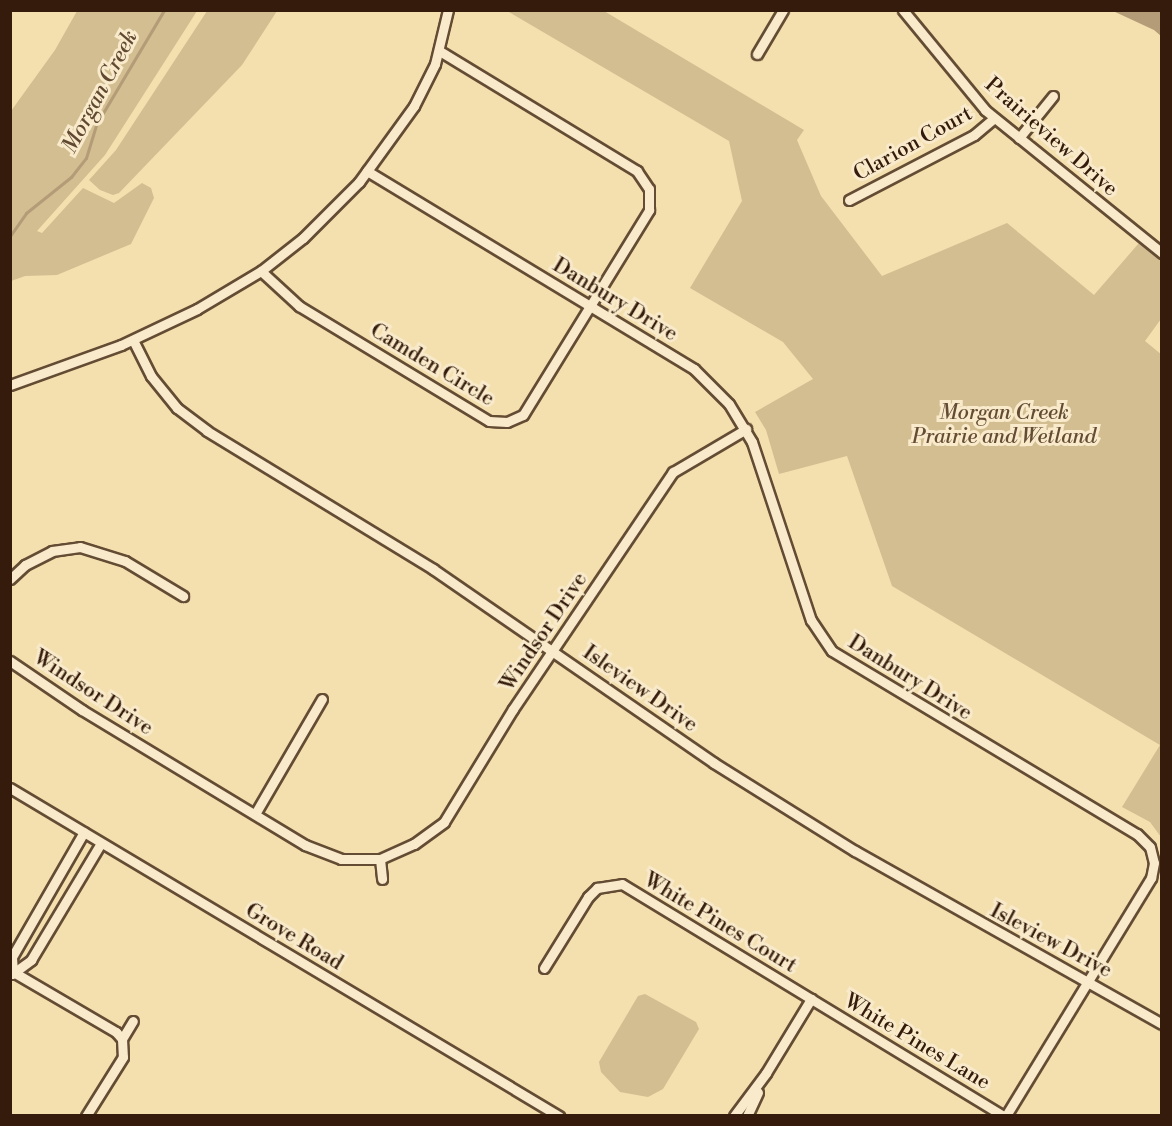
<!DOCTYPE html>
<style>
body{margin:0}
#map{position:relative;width:1172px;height:1126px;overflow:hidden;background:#f4dfae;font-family:"Libre Bodoni",serif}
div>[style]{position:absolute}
.green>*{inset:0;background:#d3be92}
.water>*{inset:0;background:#b39c77}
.stream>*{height:3px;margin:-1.5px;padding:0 1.5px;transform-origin:1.5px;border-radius:1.5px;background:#b39c77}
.roads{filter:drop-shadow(2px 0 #644c34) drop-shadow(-2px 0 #644c34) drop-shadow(0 2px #644c34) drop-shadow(0 -2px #644c34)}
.minor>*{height:9px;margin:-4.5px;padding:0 4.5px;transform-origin:4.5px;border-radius:4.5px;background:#f8eaca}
span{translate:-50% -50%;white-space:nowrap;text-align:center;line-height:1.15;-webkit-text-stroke:6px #f8eaca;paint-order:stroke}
.street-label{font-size:21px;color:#341b0b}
.park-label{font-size:21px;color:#644c34;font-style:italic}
.water-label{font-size:22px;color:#604831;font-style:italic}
.frame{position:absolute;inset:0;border:12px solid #341b0b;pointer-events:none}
</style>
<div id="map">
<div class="green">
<div style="clip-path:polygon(77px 11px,197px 11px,105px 155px,37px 231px,42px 233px,83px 188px,114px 203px,142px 183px,151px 188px,154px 198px,131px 244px,57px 275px,25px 276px,11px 281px,11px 111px,55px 50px)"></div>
<div style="clip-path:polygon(207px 11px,277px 11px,242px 65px,119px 193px,113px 195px,100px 190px,89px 180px,116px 150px)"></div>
<div style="clip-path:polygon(507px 11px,604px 11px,804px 130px,797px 140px,821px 196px,882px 276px,1007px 223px,1094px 295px,1139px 243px,1161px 261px,1161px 319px,1145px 341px,1162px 355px,1161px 837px,1150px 822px,1122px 807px,1160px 745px,892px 586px,847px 456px,779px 474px,766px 430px,755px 412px,813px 379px,783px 342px,690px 288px,742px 201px,729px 141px)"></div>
<div style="clip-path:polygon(645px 994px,696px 1022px,699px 1029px,663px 1089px,648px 1097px,620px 1092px,601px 1072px,599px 1062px,638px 996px)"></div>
</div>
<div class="water">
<div style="clip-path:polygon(1113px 11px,1161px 11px,1161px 36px,1154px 30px)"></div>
</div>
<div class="stream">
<div style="left:10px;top:236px;width:28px;rotate:-55deg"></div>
<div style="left:26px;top:213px;width:58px;rotate:-38.7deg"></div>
<div style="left:71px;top:177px;width:24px;rotate:-52deg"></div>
<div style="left:86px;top:158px;width:37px;rotate:-73deg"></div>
<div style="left:97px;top:123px;width:131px;rotate:-59.3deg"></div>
</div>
<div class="roads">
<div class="minor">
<div style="left:903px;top:10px;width:129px;rotate:50.6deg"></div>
<div style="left:985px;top:110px;width:228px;rotate:38.9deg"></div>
<div style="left:757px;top:54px;width:51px;rotate:-59.4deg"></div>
<div style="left:1019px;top:138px;width:54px;rotate:-51deg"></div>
<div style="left:367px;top:171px;width:382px;rotate:31.2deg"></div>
<div style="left:694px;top:369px;width:49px;rotate:45deg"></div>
<div style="left:729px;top:404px;width:44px;rotate:58.8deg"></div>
<div style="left:752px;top:442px;width:188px;rotate:71.7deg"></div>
<div style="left:811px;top:620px;width:37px;rotate:56deg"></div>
<div style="left:832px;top:651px;width:356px;rotate:31deg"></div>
<div style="left:1137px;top:834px;width:18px;rotate:45deg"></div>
<div style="left:1150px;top:847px;width:16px;rotate:76deg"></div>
<div style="left:1154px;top:863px;width:15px;rotate:101deg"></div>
<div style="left:1151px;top:878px;width:279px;rotate:121.4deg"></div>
<div style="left:849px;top:200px;width:141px;rotate:-27.5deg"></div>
<div style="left:974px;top:135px;width:26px;rotate:-40deg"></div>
<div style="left:261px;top:271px;width:52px;rotate:42.6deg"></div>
<div style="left:299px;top:306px;width:222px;rotate:31.2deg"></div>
<div style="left:489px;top:421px;width:18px;rotate:3deg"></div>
<div style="left:507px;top:422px;width:17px;rotate:-24deg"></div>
<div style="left:523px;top:415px;width:241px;rotate:-58.4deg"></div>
<div style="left:649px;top:210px;width:21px;rotate:-90deg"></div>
<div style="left:649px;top:189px;width:22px;rotate:-124deg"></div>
<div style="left:637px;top:171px;width:231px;rotate:-148.7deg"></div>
<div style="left:133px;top:340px;width:40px;rotate:63.4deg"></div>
<div style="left:151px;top:376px;width:41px;rotate:50.9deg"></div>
<div style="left:177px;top:408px;width:38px;rotate:37deg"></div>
<div style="left:207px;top:431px;width:265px;rotate:31.4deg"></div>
<div style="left:433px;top:569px;width:341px;rotate:34.6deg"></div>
<div style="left:714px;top:763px;width:166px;rotate:32deg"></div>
<div style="left:855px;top:851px;width:352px;rotate:29.4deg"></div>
<div style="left:10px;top:385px;width:118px;rotate:-19.8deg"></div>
<div style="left:121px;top:345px;width:84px;rotate:-25.3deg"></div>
<div style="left:197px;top:309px;width:74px;rotate:-30.7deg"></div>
<div style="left:261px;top:271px;width:53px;rotate:-38.2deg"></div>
<div style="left:303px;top:238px;width:79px;rotate:-45deg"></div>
<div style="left:359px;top:182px;width:94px;rotate:-54.1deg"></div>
<div style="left:414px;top:106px;width:47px;rotate:-63.4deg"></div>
<div style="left:435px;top:64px;width:56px;rotate:-76.5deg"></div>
<div style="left:10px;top:579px;width:21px;rotate:-43deg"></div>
<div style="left:25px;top:565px;width:30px;rotate:-27deg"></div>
<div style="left:52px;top:551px;width:28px;rotate:-8deg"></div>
<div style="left:80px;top:547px;width:47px;rotate:17.3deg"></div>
<div style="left:125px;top:561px;width:68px;rotate:31.1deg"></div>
<div style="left:10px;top:661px;width:87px;rotate:34.2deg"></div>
<div style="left:82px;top:710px;width:261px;rotate:31.2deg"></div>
<div style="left:305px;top:845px;width:39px;rotate:21deg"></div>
<div style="left:341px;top:859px;width:39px"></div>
<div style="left:380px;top:859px;width:37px;rotate:-24deg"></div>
<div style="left:414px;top:844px;width:37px;rotate:-36deg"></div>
<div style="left:444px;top:822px;width:132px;rotate:-58.6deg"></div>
<div style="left:513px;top:709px;width:286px;rotate:-56deg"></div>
<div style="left:673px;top:472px;width:85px;rotate:-30.5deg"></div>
<div style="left:10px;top:788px;width:640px;rotate:30.86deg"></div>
<div style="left:255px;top:814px;width:133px;rotate:-59.8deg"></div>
<div style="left:380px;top:859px;width:20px;rotate:84deg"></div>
<div style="left:544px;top:968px;width:84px;rotate:-58.2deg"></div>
<div style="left:588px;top:897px;width:13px;rotate:-45deg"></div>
<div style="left:597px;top:888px;width:25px;rotate:-9deg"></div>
<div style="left:622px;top:884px;width:447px;rotate:31.3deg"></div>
<div style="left:10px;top:970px;width:123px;rotate:30.3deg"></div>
<div style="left:116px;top:1032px;width:9px;rotate:49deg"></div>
<div style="left:122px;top:1039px;width:18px;rotate:87deg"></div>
<div style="left:123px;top:1057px;width:70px;rotate:122.1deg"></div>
<div style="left:13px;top:972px;width:15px;rotate:-94deg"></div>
<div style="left:12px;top:957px;width:144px;rotate:-60.1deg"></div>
<div style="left:12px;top:974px;width:24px;rotate:-36deg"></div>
<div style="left:31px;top:960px;width:136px;rotate:-59.1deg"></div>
<div style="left:122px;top:1039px;width:21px;rotate:-59deg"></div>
<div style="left:734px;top:1116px;width:54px;rotate:-53.3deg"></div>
<div style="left:766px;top:1073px;width:87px;rotate:-58.7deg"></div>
<div style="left:747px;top:1116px;width:26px;rotate:-65deg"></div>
</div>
</div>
<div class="street-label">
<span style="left:1051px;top:137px;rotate:41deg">Prairieview Drive</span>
<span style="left:913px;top:144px;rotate:-29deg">Clarion Court</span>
<span style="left:615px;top:300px;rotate:31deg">Danbury Drive</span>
<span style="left:432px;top:365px;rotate:31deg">Camden Circle</span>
<span style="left:544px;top:632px;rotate:-56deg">Windsor Drive</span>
<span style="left:910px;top:678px;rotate:32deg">Danbury Drive</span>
<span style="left:640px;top:689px;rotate:35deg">Isleview Drive</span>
<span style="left:93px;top:693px;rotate:33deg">Windsor Drive</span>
<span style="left:720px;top:923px;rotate:31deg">White Pines Court</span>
<span style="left:294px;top:937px;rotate:31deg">Grove Road</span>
<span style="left:1051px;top:941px;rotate:28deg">Isleview Drive</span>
<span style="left:917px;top:1042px;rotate:31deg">White Pines Lane</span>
</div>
<div class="park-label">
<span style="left:1004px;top:425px">Morgan Creek<br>Prairie and Wetland</span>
</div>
<div class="water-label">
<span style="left:100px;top:92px;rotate:-62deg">Morgan Creek</span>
</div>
<div class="frame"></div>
</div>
